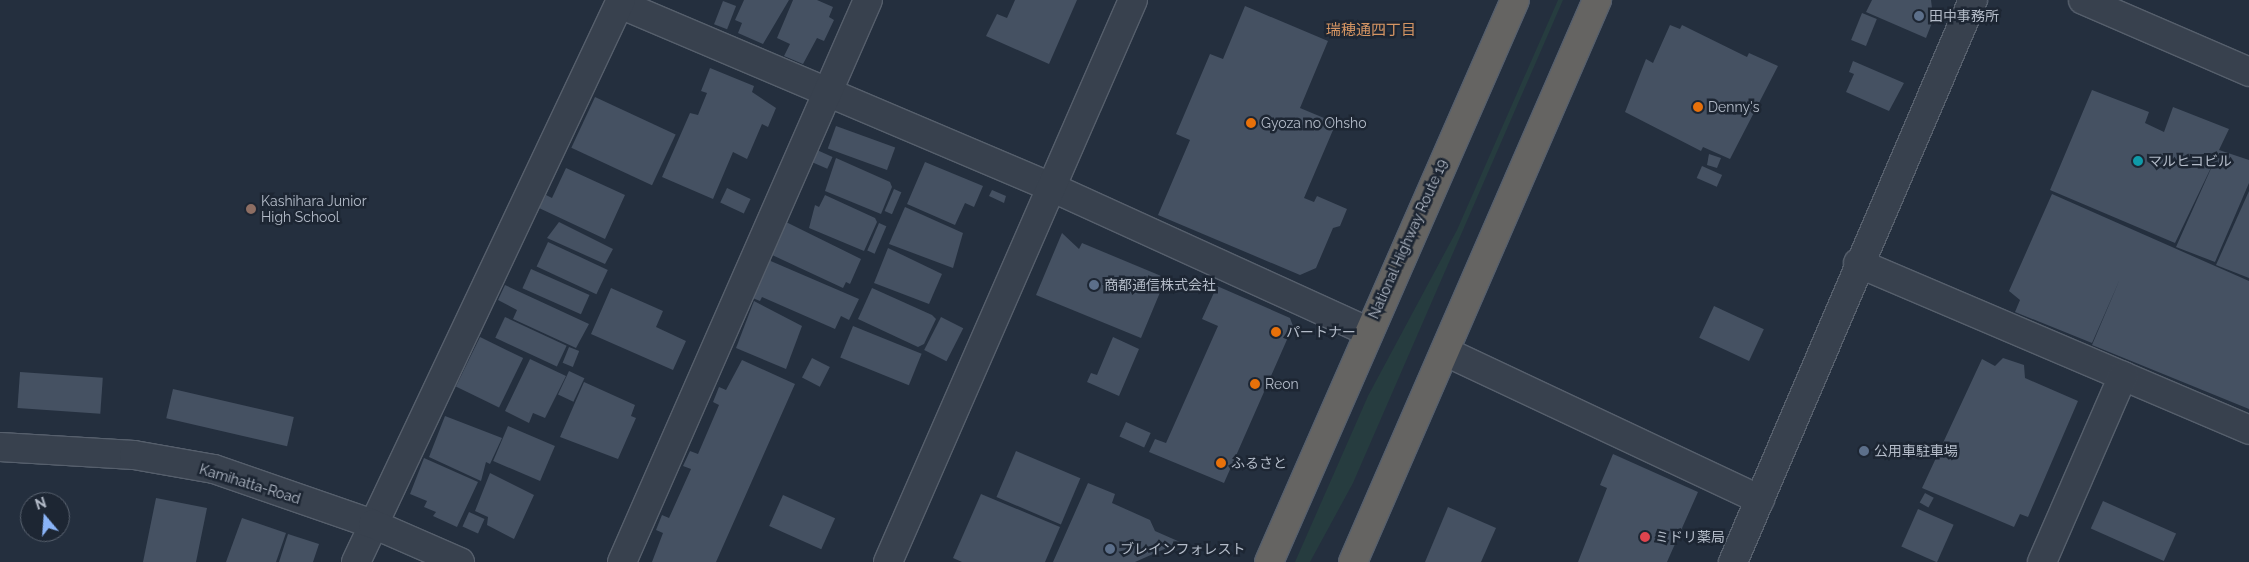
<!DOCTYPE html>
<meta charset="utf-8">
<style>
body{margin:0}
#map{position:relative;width:2249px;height:562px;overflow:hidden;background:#242f3e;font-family:Raleway,"Noto Sans JP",sans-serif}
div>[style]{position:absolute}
.green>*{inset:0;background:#263c3f}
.building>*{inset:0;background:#455162;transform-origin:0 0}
.roads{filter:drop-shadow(1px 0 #565f6c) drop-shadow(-1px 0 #565f6c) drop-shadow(0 1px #565f6c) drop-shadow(0 -1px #565f6c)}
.minor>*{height:28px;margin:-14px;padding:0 14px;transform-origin:14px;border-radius:14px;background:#38414e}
.tertiary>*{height:28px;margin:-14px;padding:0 14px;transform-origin:14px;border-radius:14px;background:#38414e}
.trunk>*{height:28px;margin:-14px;padding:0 14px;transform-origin:14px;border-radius:14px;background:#656462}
.dots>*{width:14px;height:14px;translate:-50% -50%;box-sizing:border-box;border:2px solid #1d2633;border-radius:50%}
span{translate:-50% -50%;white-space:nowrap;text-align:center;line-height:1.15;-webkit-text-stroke:5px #1d2633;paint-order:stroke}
.poi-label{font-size:14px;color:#b4bcc9}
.left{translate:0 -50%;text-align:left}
.street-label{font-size:14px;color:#b4bcc9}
.neighbourhood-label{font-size:15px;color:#d59563}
.north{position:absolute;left:20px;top:492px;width:50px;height:50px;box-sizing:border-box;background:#1d2633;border:1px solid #59626f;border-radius:50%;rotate:342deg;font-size:14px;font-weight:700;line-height:20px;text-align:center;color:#b4bcc9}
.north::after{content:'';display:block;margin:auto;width:18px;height:22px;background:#8ab4f8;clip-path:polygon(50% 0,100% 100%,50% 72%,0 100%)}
</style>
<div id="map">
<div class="green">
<div style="clip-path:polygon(1558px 0,1563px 0,1353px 483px,1310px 562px,1295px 562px,1368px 396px,1457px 230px)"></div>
</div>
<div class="building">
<div style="clip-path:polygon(744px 0,789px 0,763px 44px,738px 33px,742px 23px,735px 20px)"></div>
<div style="clip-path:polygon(793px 0,817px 0,833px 7px,829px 17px,834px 20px,824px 41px,817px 38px,803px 64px,784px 56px,790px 44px,777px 38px)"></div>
<div style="clip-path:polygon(1015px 0,1077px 0,1049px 64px,986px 36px,997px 14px,1007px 18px)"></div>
<div style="clip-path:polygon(1872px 0,1931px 0,1932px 8px,1937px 10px,1926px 38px,1866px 12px)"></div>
<div style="left:723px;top:1px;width:14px;height:25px;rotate:21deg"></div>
<div style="clip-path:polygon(1245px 6px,1328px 41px,1300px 108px,1336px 123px,1304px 198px,1314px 202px,1317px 196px,1347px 209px,1340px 226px,1333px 228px,1316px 268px,1300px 275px,1158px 215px,1190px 140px,1176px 134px,1210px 54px,1223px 59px)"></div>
<div style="left:1862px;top:13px;width:16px;height:29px;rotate:22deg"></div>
<div style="clip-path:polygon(1670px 25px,1680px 29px,1682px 25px,1747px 57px,1749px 53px,1778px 66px,1730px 159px,1703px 147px,1701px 151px,1625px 112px,1646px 59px,1653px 63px)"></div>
<div style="clip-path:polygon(1853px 61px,1904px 83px,1889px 111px,1846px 92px,1854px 74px,1849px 72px)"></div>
<div style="clip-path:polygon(710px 68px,754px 86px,752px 92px,776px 108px,768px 127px,762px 124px,747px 159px,733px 152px,713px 199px,662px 177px,690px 113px,698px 115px,707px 93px,701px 91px)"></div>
<div style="clip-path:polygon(2092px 90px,2149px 112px,2145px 123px,2164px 132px,2173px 107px,2229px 129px,2219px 150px,2249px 160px,2249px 183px,2215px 262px,2176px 247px,2217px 155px,2175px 243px,2050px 190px)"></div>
<div style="left:595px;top:97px;width:89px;height:56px;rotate:25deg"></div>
<div style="left:836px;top:126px;width:63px;height:24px;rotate:20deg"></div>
<div style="left:817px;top:150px;width:17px;height:13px;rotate:24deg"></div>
<div style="clip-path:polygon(1709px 154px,1721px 158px,1717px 168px,1707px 165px)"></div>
<div style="clip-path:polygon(836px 158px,890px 182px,892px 187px,881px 214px,825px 191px)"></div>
<div style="clip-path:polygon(925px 162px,983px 186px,974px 207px,965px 203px,955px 225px,907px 204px)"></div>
<div style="left:1702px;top:166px;width:22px;height:13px;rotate:24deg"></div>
<div style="clip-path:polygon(566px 168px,625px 195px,605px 239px,539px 208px,546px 195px,552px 198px)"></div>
<div style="left:727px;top:188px;width:26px;height:16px;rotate:25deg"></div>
<div style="left:894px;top:189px;width:8px;height:24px;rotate:23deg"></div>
<div style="clip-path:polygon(992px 190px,1006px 196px,1004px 203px,989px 196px)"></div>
<div style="clip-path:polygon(2249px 191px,2249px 278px,2216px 265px)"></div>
<div style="clip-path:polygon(2052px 194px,2249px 281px,2249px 409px,2092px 345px,2120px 279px,2092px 343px,2015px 312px,2020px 300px,2009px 291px)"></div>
<div style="clip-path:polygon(825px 195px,875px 218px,877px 222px,864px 251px,809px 228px,815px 205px,819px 207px)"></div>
<div style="clip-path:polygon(905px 207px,963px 233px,953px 268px,889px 244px)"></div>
<div style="clip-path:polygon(784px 221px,861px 259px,850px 284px,846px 282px,843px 288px,770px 254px)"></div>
<div style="clip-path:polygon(559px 222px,613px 249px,605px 264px,547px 238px)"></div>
<div style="left:879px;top:223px;width:8px;height:30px;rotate:23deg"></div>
<div style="clip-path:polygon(1062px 233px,1079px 249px,1082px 243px,1166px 278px,1141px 338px,1036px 295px)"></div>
<div style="left:548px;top:242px;width:66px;height:27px;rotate:25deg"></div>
<div style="clip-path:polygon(888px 248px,942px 274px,929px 304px,874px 283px)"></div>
<div style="clip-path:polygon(766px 259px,859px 299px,849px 320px,841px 316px,835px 329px,762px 297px,760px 301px,750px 297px)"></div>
<div style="left:531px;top:269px;width:64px;height:21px;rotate:24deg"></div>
<div style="clip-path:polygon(505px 285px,589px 324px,576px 348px,513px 319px,517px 310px,498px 300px)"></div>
<div style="clip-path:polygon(1217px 286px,1290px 318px,1293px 326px,1224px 483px,1149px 452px,1155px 439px,1166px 443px,1218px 326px,1202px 319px)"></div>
<div style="clip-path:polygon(611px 288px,663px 311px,656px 327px,686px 341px,673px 370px,591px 334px)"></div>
<div style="clip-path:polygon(872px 288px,932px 315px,936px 319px,924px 344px,918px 347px,858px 319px)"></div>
<div style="clip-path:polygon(754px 301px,802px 326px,786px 369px,736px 348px)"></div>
<div style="left:1714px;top:306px;width:55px;height:35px;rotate:25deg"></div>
<div style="left:505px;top:317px;width:68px;height:23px;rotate:25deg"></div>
<div style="left:941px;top:317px;width:25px;height:37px;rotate:27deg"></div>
<div style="left:853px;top:326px;width:74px;height:34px;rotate:22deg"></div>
<div style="left:480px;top:337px;width:48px;height:55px;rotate:26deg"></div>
<div style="clip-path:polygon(1113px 337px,1139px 349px,1119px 396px,1087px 382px,1091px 373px,1097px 375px)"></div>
<div style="left:569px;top:347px;width:11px;height:17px;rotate:22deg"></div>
<div style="left:812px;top:358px;width:20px;height:22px;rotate:27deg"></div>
<div style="clip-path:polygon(2003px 358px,2024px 365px,2025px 378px,2078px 401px,2028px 517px,2020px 514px,2014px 527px,1922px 488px,1982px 359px,1995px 366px)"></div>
<div style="clip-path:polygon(530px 359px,566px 376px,545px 418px,533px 413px,529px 423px,505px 411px)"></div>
<div style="clip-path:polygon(742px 360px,795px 384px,716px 562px,652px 562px,663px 533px,656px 530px,662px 515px,669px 518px,691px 469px,683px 466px,690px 451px,698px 454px,719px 405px,713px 402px,719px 387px,726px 390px)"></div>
<div style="left:569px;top:371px;width:17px;height:26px;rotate:25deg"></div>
<div style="left:20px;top:372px;width:83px;height:36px;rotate:4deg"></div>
<div style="clip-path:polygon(584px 382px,635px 405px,631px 416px,636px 418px,618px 459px,560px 437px)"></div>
<div style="left:173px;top:389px;width:124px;height:30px;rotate:13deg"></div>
<div style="clip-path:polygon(445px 416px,502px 438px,490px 464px,486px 462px,481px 481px,429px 457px)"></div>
<div style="left:1126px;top:422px;width:27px;height:16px;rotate:24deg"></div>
<div style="left:508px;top:426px;width:51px;height:38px;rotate:23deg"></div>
<div style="left:1016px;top:451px;width:70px;height:50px;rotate:23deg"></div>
<div style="clip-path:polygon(1613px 454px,1698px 492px,1667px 562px,1578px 562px,1607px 488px,1600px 485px)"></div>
<div style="clip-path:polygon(424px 458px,478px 482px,457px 527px,433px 516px,436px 512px,424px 507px,427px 501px,410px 494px)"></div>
<div style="clip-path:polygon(490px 473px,534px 495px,514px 539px,487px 525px,488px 517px,475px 511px)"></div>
<div style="clip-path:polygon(1088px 483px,1115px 494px,1112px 503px,1150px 520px,1155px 531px,1180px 542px,1135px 562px,1053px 562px)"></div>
<div style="left:1925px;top:493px;width:10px;height:11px;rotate:29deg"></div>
<div style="clip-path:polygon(981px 494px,1060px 527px,1045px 562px,962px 562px,953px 558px)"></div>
<div style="left:783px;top:495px;width:57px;height:34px;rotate:24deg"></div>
<div style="clip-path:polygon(156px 498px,207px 508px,196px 562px,143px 562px)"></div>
<div style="left:2103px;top:501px;width:80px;height:30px;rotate:24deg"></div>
<div style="clip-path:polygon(1448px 507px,1496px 528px,1481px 562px,1425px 562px)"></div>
<div style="left:1918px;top:509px;width:39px;height:41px;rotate:24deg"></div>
<div style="left:469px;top:512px;width:17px;height:16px;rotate:24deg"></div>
<div style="clip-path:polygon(242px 518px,286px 533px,276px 562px,226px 562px)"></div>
<div style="clip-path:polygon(288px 534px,319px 544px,313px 562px,279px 562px)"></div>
</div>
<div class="roads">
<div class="minor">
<div style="left:620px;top:4px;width:468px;rotate:23deg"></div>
<div style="left:1051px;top:187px;width:347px;rotate:24.5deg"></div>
<div style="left:1858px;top:263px;width:425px;rotate:23.1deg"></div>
<div style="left:1446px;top:352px;width:347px;rotate:25.2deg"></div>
<div style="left:356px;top:562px;width:621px;rotate:-64.75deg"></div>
<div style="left:622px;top:562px;width:613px;rotate:-66.36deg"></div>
<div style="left:888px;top:562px;width:613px;rotate:-66.45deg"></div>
<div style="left:2042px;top:562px;width:203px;rotate:-66.5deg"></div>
</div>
<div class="tertiary">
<div style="left:2083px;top:0;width:181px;rotate:23.4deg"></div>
<div style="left:0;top:447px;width:134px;rotate:3.4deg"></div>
<div style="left:134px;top:455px;width:81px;rotate:9.9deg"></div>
<div style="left:214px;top:469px;width:168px;rotate:19.1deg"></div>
<div style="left:373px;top:524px;width:95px;rotate:23.6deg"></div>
<div style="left:1733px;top:562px;width:611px;rotate:-66.88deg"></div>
</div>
<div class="trunk">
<div style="left:1269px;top:562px;width:613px;rotate:-66.36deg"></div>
<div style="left:1353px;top:562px;width:613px;rotate:-66.53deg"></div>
</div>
</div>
<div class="dots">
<div style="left:1919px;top:16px;background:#5c6f8a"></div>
<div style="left:1698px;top:107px;background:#e8710a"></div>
<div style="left:1251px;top:123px;background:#e8710a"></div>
<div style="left:2138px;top:161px;background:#0f9aa8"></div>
<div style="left:251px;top:209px;background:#8d6e63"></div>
<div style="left:1094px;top:285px;background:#5c6f8a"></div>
<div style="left:1276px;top:332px;background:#e8710a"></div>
<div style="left:1255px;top:384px;background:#e8710a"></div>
<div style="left:1864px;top:451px;background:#5c6f8a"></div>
<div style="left:1221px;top:463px;background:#e8710a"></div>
<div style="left:1645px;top:537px;background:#e0444e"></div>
<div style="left:1110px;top:549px;background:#5c6f8a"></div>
</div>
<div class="poi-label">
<span class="left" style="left:1929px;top:16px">田中事務所</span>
<span class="left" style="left:1708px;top:107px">Denny's</span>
<span class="left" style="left:1261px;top:123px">Gyoza no Ohsho</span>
<span class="left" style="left:2148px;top:161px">マルヒコビル</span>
<span class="left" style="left:261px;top:209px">Kashihara Junior<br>High School</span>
<span class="left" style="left:1104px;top:285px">商都通信株式会社</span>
<span class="left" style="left:1286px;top:332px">パートナー</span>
<span class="left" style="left:1265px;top:384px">Reon</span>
<span class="left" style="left:1874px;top:451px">公用車駐車場</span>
<span class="left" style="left:1231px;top:463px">ふるさと</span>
<span class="left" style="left:1655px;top:537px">ミドリ薬局</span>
<span class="left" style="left:1120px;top:549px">ブレインフォレスト</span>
</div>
<div class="street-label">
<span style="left:1408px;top:239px;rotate:-66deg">National Highway Route 19</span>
<span style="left:250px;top:484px;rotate:17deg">Kamihatta-Road</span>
</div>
<div class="neighbourhood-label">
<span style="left:1371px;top:31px">瑞穂通四丁目</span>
</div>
<div class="north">N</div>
</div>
